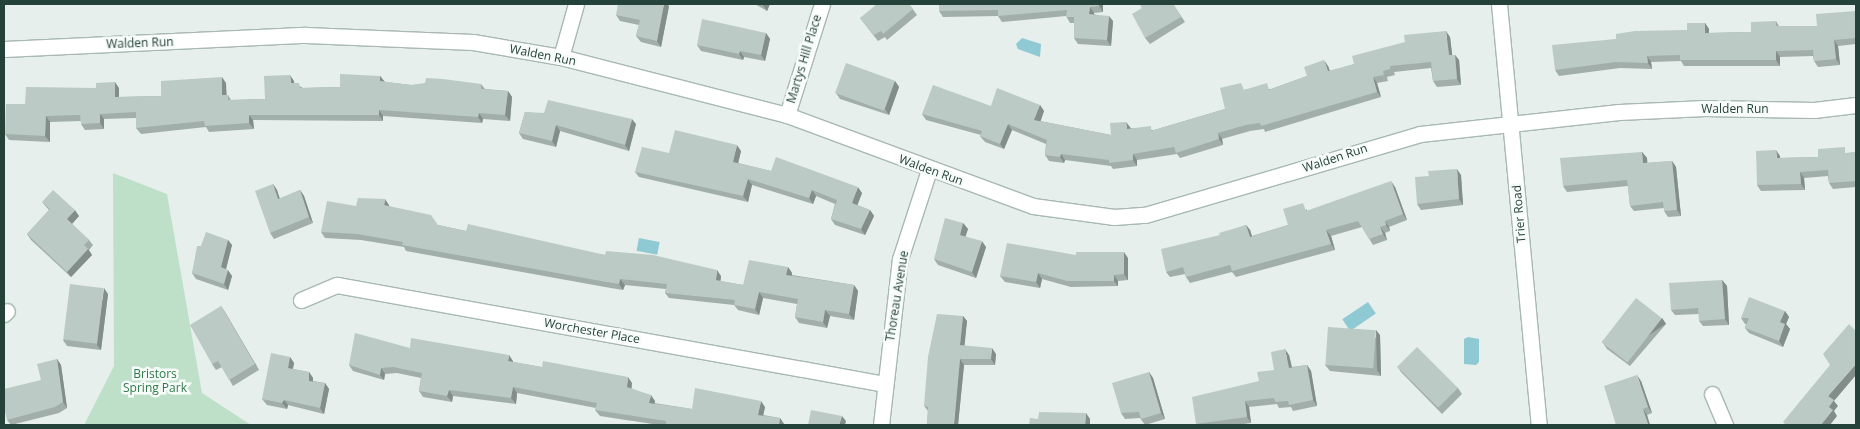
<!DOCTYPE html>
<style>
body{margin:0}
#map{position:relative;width:1860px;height:429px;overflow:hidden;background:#e6efeb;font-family:"Open Sans",sans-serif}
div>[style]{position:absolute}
.green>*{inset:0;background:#bfe0c8}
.water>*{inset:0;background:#8ec9d4;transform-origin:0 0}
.roads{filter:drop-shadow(1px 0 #a8b8b2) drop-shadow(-1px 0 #a8b8b2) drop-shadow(0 1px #a8b8b2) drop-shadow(0 -1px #a8b8b2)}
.minor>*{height:15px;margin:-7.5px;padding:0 7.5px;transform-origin:7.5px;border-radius:7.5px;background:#fff}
.wall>*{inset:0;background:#a1aea9}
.shaded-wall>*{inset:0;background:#838d89;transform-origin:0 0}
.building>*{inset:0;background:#bbcac4;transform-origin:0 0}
span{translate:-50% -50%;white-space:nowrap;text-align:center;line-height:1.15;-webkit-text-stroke:5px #f7fbf9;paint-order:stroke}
.street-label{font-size:12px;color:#24423a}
.park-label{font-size:12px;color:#2d7a4b}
.frame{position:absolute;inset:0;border:5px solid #24423a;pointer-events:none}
</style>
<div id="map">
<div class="green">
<div style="clip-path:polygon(113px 173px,167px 194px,202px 393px,251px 425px,84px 425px,114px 366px)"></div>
</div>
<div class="water">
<div style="clip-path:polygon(1022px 38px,1041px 44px,1040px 57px,1018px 49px,1016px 44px)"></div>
<div style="left:639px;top:238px;width:21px;height:13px;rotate:11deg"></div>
<div style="left:1368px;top:302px;width:14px;height:31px;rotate:56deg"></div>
<div style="clip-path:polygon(1468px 337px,1479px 339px,1479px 362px,1476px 365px,1464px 364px,1464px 339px)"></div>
</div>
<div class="roads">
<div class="minor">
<div style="left:1499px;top:4px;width:423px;rotate:84.6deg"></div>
<div style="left:4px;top:49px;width:302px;rotate:-2.7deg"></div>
<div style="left:306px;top:35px;width:167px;rotate:2.4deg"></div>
<div style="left:473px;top:42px;width:89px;rotate:9.7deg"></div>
<div style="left:561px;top:57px;width:233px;rotate:14.4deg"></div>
<div style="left:787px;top:115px;width:262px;rotate:20.3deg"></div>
<div style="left:1033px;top:206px;width:82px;rotate:7.7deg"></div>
<div style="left:1114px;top:217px;width:31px;rotate:-4deg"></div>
<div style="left:1145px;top:215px;width:287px;rotate:-16.4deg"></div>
<div style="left:1420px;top:134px;width:200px;rotate:-6.3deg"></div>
<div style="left:1619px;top:112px;width:86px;rotate:-2.7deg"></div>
<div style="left:1705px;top:108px;width:109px;rotate:1.1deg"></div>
<div style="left:1814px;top:110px;width:42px;rotate:-6.8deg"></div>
<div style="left:561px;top:57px;width:55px;rotate:-74.2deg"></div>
<div style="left:787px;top:115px;width:116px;rotate:-72.5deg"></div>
<div style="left:301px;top:300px;width:39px;rotate:-23deg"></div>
<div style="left:337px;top:285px;width:557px;rotate:10.24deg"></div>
<div style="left:4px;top:314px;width:4px;rotate:-45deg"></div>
<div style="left:1712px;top:394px;width:34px;rotate:67deg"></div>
<div style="left:881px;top:425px;width:167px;rotate:-83.5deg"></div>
<div style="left:900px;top:259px;width:94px;rotate:-72deg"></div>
</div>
</div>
<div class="wall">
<div style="clip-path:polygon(755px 4px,770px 4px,767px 11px)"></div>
<div style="clip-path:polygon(909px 4px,917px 15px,887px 40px,885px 37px,878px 41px,860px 18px)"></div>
<div style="clip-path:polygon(939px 4px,1102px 4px,1103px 5px,1103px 12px,1094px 13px,1094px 14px,1113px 21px,1111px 46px,1078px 44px,1074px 38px,1074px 23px,1070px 23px,1066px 16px,1002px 22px,998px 16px,943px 17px,939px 11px)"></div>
<div style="clip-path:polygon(1140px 4px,1173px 4px,1185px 22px,1150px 44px,1145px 38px,1142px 8px)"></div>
<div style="clip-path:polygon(669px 6px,661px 47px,641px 42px,636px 36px,639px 25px,620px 21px,616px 15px)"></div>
<div style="clip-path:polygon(1856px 11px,1856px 44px,1838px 46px,1840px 65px,1818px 67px,1814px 61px,1813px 56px,1780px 57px,1780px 66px,1684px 66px,1681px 61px,1651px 62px,1652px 69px,1620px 68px,1559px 76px,1555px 70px,1616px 39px,1687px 30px,1705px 23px,1709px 29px,1709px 33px,1751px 32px,1776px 21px,1779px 26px,1817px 26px)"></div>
<div style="clip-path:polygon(766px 33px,770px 39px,765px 61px,744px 57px,743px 60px,701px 51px,697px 45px)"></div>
<div style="clip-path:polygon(1450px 37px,1452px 55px,1455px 55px,1459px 60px,1461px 85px,1437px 87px,1433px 81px,1431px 68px,1394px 72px,1395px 75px,1387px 77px,1388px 81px,1377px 83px,1381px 97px,1265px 132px,1264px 129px,1250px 131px,1222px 139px,1223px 145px,1180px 158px,1177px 154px,1137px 160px,1137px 166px,1113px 169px,1111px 166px,1065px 160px,1064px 163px,1049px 161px,1045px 155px,1046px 144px,1012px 130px,1004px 149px,985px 142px,980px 136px,981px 135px,926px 120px,922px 114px,991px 106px,1040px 105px,1044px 111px,1040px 121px,1111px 135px,1130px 127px,1131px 128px,1154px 130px,1225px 109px,1246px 89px,1271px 89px,1307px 76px,1328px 66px,1330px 71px)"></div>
<div style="clip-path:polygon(380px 76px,385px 82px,411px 85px,481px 84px,485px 89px,508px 91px,512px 97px,510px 121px,483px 119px,482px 123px,383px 116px,383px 121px,253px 120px,254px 129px,209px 132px,206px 127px,141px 134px,136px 128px,136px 118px,104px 119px,104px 129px,85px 130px,81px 124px,81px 121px,50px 122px,50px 142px,9px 140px,5px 134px,25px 104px,119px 88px,119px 97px,161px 96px,226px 83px,226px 95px,228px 95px,231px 100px,265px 99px,294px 81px,294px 83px,303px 88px,340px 87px)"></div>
<div style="clip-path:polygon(895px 81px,899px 87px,889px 115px,840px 99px,836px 93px)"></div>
<div style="clip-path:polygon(525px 112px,636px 124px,629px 151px,560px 131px,556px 147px,523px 139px,519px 133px)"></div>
<div style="clip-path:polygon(741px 151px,738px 163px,862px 193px,857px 205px,870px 210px,874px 216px,865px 235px,835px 225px,831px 219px,835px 204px,816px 196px,813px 204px,752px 185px,748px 202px,639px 177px,635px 172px,669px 153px)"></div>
<div style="clip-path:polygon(1642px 152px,1647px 158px,1647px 163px,1672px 161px,1676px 167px,1681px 216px,1668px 217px,1664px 211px,1664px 208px,1634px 211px,1630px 206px,1628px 186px,1567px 192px,1563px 186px)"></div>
<div style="clip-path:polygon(1856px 152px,1856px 187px,1833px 189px,1829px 183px,1828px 176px,1804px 178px,1805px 190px,1761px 191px,1757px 185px,1780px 156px,1780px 158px,1818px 157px)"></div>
<div style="clip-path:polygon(1461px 175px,1463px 205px,1421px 210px,1417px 204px)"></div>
<div style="clip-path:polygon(273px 184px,277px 190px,279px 199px,300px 190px,304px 196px,313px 223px,274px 239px,270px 233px)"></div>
<div style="clip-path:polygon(1395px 187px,1407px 220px,1389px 227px,1390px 231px,1385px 233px,1387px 240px,1373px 245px,1362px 227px,1331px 236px,1335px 250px,1236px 277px,1232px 272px,1190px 283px,1186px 277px,1185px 274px,1170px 277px,1166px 272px,1220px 235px,1246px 225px,1250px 230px,1252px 236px,1288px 225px,1307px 209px,1307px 211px)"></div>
<div style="clip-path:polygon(42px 202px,79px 216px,72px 224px,89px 240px,93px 245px,89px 250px,92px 255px,71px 277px,31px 240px,27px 234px,49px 210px)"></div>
<div style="clip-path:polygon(389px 205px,389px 206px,438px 225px,466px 231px,605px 255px,721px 276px,720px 281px,743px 285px,788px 267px,792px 273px,792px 275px,854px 285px,858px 291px,854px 320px,830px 316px,827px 328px,799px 323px,795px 317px,797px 304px,763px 298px,759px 315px,738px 310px,734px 305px,669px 298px,665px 293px,666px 289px,625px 285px,623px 290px,605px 287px,406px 251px,404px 247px,361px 240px,325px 238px,321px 232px,356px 206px)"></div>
<div style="clip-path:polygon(963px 223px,968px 229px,965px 236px,986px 247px,976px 278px,938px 265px,934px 259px)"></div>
<div style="clip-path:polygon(228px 240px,232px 245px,226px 269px,232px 276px,228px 290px,196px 279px,192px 273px,201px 246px)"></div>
<div style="clip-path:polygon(1076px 255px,1128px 258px,1128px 280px,1118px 281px,1118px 286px,1071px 287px,1042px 279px,1040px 288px,1005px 282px,1000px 276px)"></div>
<div style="clip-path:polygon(1722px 280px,1727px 286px,1729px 325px,1703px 326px,1699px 321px,1699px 314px,1675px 315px,1671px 310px)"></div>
<div style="clip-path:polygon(108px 294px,101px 350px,67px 346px,63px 340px)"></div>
<div style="clip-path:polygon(221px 306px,259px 370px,233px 386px,222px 367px,216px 370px,212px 364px)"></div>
<div style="clip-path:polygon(1785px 311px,1789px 317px,1786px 324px,1790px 329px,1783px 347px,1749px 333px,1745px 328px,1746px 324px,1745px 324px,1741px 318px)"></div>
<div style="clip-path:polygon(963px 316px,967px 321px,964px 346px,996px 354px,995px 365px,964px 365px,958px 425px,927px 425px,928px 411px,924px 406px)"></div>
<div style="clip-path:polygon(1662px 318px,1666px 324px,1630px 366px,1607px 349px,1603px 343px)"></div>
<div style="clip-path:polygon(1380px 335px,1381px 376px,1330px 371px,1325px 365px)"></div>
<div style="clip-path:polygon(410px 348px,513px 361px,513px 362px,632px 383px,631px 388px,655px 401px,654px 403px,692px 409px,765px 407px,763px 415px,780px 418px,784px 424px,784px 425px,659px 425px,600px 416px,595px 410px,596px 408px,517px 393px,516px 404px,453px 396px,452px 402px,423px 397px,419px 391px,421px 378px,397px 373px,385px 374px,384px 380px,353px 371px,349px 365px)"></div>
<div style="clip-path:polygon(1289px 355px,1292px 367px,1307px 365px,1311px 371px,1317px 406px,1293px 411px,1291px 407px,1279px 408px,1277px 404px,1249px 407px,1251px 423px,1236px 425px,1197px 425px,1196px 424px,1259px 381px,1274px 370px)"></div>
<div style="clip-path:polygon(290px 357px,294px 363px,293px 369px,309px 372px,313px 378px,313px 381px,325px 383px,329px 389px,324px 414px,288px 405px,287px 409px,267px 405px,262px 399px)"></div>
<div style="clip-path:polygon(57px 359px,61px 365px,67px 408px,59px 413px,11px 425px,7px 420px,41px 380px)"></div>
<div style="clip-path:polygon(1397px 366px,1458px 388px,1462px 394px,1442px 414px,1401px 372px)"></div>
<div style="clip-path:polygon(1149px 372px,1153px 378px,1165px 419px,1145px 425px,1140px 418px,1125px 419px,1121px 413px)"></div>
<div style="clip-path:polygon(1641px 381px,1652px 413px,1647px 415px,1650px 425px,1616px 425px)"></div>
</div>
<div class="shaded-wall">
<div style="clip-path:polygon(664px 4px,667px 4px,669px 6px,661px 47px,657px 41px)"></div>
<div style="clip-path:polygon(763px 4px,770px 4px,767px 11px,763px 5px)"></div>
<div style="clip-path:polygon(1099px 4px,1102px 4px,1103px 5px,1103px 12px,1099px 6px)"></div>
<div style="clip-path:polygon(1090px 7px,1094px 13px,1094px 20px,1089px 14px)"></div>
<div style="clip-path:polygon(1109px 16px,1113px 21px,1111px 46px,1107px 40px)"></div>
<div style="clip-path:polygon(1705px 23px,1709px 29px,1709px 38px,1705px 33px)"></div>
<div style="clip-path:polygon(1446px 31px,1450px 37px,1453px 61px,1449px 55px)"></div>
<div style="clip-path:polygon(766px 33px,770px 39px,765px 61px,761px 55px)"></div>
<div style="clip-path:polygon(1834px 40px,1838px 46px,1840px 65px,1836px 59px)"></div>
<div style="clip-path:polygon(740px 51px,744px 57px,743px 60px,739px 54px)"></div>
<div style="clip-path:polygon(1776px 51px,1780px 57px,1780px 66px,1776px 60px)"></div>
<div style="clip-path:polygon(1455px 55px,1459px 60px,1461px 85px,1457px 79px)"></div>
<div style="clip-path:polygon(1647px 56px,1651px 62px,1652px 69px,1648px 63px)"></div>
<div style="clip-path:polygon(1324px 60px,1328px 66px,1332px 77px,1328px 71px)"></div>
<div style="clip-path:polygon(290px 75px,294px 81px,295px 89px,291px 83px)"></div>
<div style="clip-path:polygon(380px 76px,385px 82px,380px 81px)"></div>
<div style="clip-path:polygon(222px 77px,226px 83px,227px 101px,222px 95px)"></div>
<div style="clip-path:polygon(1373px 77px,1377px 83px,1381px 97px,1377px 92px)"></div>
<div style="clip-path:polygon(895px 81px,899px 87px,889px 115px,885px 109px)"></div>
<div style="clip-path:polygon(115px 82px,119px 88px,119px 103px,115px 97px)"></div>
<div style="clip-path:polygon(508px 91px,512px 97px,510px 121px,505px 115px)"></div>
<div style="clip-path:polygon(1040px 105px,1044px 111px,1039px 126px,1034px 120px)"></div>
<div style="clip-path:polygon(379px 110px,383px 116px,383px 121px,379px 115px)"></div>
<div style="clip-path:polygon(479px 113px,483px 119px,482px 123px,478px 117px)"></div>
<div style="clip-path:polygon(100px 114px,104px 119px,104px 129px,100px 123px)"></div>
<div style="clip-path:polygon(249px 115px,253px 120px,254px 129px,249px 123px)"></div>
<div style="clip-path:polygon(46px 116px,50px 122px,50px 142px,45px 136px)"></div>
<div style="clip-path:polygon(632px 119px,636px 124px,629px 151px,625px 145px)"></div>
<div style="clip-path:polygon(1126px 122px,1130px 127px,1131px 135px,1127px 129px)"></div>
<div style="clip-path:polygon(1008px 124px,1012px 130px,1004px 149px,1000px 144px)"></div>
<div style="clip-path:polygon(556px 125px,560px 131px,556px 147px,552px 141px)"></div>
<div style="clip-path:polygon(1218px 133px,1222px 139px,1223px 145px,1219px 139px)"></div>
<div style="clip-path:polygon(737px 145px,741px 151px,737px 168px,733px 162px)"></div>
<div style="clip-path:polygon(1776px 150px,1780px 156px,1781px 164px,1777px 158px)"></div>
<div style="clip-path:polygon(1642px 152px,1647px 158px,1648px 169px,1643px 163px)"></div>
<div style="clip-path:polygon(1061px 154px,1065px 160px,1064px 163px,1060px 157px)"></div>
<div style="clip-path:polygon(1133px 154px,1137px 160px,1137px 166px,1133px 160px)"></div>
<div style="clip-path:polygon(1672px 161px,1676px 167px,1681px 216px,1677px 210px)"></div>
<div style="clip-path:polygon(1457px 169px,1461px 175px,1463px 205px,1459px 199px)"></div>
<div style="clip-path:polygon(1800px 172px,1804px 178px,1805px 190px,1801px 184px)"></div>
<div style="clip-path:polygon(748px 179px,752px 185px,748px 202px,743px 196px)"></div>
<div style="clip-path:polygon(1391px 181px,1395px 187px,1407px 220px,1403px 214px)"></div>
<div style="clip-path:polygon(273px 184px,277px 190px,282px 205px,278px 199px)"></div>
<div style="clip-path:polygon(858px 187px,862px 193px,856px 209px,852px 203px)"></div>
<div style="clip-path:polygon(300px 190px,304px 196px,313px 223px,309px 217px)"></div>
<div style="clip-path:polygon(812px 190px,816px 196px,813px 204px,809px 198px)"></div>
<div style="clip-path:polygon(385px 199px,389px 205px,388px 211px,384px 205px)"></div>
<div style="clip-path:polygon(75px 210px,79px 216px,71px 225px,67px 219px)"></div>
<div style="clip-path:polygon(870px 210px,874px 216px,865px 235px,861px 229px)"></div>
<div style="clip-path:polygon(1385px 221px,1389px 227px,1390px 231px,1386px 225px)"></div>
<div style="clip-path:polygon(963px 223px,968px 229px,964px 241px,960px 235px)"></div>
<div style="clip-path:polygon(1246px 225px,1250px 230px,1254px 243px,1250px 237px)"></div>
<div style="clip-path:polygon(1380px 227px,1385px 233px,1387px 240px,1383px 234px)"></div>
<div style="clip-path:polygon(1326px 230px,1331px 236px,1335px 250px,1331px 244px)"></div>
<div style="clip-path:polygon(228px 240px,232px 245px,225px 273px,221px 267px)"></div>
<div style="clip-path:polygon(982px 241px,986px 247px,976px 278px,972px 272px)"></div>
<div style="clip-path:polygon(88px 249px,92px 255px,71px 277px,67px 272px)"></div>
<div style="clip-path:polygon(1124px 252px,1128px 258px,1128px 280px,1124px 274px)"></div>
<div style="clip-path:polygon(788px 267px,792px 273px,791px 281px,786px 275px)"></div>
<div style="clip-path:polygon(228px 270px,232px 276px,228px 290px,224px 284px)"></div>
<div style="clip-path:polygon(717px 270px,721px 276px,720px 286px,716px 280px)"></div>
<div style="clip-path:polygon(1038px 273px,1042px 279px,1040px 288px,1036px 282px)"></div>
<div style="clip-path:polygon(1114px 275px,1118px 281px,1118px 286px,1114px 281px)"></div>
<div style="clip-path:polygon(620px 279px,625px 285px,623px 290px,619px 284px)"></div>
<div style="clip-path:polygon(1722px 280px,1727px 286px,1729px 325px,1725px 319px)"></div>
<div style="clip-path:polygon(854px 285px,858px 291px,854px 320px,849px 314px)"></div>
<div style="clip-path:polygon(104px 288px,108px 294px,101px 350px,97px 345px)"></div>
<div style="clip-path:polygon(759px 292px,763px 298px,759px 315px,755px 309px)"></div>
<div style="clip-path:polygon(221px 306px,225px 312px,259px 370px,255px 364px)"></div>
<div style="clip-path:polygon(825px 310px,830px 316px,827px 328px,823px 322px)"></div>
<div style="clip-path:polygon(1785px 311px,1789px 317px,1786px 324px,1790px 329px,1783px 347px,1779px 341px,1780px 322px)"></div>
<div style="clip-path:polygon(963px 316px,967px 321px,964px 351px,960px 345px)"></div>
<div style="left:1662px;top:318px;width:7px;height:55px;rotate:56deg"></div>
<div style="clip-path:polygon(1376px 330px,1380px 335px,1381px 376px,1377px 370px)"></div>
<div style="clip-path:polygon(992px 348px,996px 354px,995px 365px,991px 359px)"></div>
<div style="clip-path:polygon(1285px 349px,1289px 355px,1293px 373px,1289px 368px)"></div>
<div style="clip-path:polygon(509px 355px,513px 361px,513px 367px,508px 361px)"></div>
<div style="clip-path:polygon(290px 357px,294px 363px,292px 373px,288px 368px)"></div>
<div style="clip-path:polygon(57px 359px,61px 365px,67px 408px,63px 402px)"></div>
<div style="clip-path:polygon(960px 359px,964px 365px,958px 425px,954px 425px)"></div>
<div style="clip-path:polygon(1856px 364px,1856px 375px,1834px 401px,1838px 406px,1834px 411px,1837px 416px,1830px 425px,1821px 425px,1829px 407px,1828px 396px)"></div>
<div style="clip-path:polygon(1307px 365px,1311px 371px,1317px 406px,1313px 400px)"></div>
<div style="clip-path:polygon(381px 368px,385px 374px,384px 380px,380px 375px)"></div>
<div style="clip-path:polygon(309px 372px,313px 378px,313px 386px,309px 381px)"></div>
<div style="clip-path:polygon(1149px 372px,1153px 378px,1165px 419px,1161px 413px)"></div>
<div style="clip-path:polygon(1637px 375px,1641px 381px,1652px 413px,1648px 407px)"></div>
<div style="clip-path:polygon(628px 377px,632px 383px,631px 393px,627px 387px)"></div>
<div style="clip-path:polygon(325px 383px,329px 389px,324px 414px,320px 408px)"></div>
<div style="clip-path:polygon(513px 387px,517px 393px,516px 404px,511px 398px)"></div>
<div style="clip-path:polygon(449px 390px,453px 396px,452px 402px,447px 396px)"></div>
<div style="clip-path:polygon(651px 395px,655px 401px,654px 408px,649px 403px)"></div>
<div style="clip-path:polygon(284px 400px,288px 405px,287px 409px,282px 403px)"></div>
<div style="clip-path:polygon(761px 401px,765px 407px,762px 421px,758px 415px)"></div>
<div style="clip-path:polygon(1245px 401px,1249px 407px,1251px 423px,1247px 417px)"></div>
<div style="clip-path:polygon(1643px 409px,1647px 415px,1650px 425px,1648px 424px)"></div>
<div style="clip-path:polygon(1086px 413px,1090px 419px,1090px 425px,1085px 425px)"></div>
<div style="clip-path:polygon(842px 416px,846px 421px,845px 425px,839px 425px)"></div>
<div style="clip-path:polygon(780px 418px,784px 424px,784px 425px,779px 425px)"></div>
</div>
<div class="building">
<div style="clip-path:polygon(618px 4px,664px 4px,657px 41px,636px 36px,640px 20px,616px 15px)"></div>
<div style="clip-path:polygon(877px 4px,909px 4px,913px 9px,883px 34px,881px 31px,874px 35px,860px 18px)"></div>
<div style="clip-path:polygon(939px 4px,1099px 4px,1099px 6px,1090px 7px,1089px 14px,1109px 16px,1107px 40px,1074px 38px,1074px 17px,1066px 17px,1067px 10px,998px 16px,998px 10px,939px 11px)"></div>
<div style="clip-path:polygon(1140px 4px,1173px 4px,1181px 17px,1145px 38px,1132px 14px,1142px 8px)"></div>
<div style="clip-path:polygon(1856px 11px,1856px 38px,1834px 40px,1836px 59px,1814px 61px,1813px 50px,1776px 51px,1776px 60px,1680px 60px,1680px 55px,1647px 56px,1648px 63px,1616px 62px,1555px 70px,1552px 45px,1616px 39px,1616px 34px,1635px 31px,1687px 30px,1687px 23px,1705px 23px,1705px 33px,1751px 32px,1751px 22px,1776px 21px,1776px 26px,1817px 26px,1816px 14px)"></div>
<div style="clip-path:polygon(702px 19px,766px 33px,761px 55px,740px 51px,739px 54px,697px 45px)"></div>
<div style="clip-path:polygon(1446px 31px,1449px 55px,1455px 55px,1457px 79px,1433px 81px,1431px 62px,1390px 66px,1390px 69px,1383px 71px,1384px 75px,1373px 77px,1377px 92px,1261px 126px,1260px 123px,1246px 125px,1218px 133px,1219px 139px,1176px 153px,1174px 147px,1133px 154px,1133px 160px,1109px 163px,1109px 160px,1061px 154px,1060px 157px,1045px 155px,1047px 140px,1008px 124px,1000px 144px,980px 136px,982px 131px,922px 114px,933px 85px,991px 106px,997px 88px,1040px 105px,1034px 120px,1111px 135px,1110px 123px,1126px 122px,1127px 129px,1151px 126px,1151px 131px,1225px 109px,1220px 88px,1241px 83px,1244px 90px,1267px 83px,1269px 90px,1307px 76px,1304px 67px,1324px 60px,1328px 71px,1354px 64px,1352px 56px,1405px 42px,1404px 35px)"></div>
<div style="left:846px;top:63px;width:52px;height:32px;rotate:20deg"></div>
<div style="clip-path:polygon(340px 74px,380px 76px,380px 81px,411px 85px,425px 83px,426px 78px,443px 79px,481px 84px,481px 89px,508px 91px,505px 115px,479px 113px,478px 117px,379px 110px,379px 115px,249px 115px,249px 123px,205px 126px,204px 121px,136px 128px,136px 112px,100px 114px,100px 123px,81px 124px,80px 115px,46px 116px,45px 136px,5px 134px,6px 104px,25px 104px,26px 87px,96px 88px,96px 83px,115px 82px,115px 97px,161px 96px,161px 81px,222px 77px,222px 95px,228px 95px,228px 100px,265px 99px,264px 76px,290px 75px,291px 83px,299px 83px,300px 88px,340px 87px)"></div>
<div style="clip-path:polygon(548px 100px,632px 119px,625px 145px,556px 125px,552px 141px,519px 133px,525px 112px,544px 113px)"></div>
<div style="clip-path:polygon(675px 130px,737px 145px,733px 162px,771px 171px,776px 157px,858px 187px,852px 203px,870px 210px,861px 229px,831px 219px,837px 200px,812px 190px,809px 198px,748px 179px,743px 196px,635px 172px,642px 147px,669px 153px)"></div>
<div style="clip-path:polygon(1845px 147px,1845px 153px,1856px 152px,1856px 181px,1829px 183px,1828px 170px,1800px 172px,1801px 184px,1757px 185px,1756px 151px,1776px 150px,1777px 158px,1818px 157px,1818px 149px)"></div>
<div style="clip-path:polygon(1642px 152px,1643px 163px,1672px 161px,1677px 210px,1664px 211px,1663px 202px,1630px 206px,1627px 180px,1563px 186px,1560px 158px)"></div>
<div style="clip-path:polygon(1457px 169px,1459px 199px,1417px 204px,1415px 177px,1429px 176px,1428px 171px)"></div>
<div style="clip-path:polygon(1391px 181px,1403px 214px,1385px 221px,1386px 225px,1380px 227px,1383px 234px,1369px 239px,1358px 221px,1326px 230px,1331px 244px,1232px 271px,1230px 265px,1186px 277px,1183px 267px,1166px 272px,1161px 249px,1220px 235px,1219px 233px,1246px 225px,1250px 237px,1288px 225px,1283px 209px,1303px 203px,1306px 211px)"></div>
<div style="clip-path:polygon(273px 184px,278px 199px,300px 190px,309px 217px,270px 233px,255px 191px)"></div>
<div style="clip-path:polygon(53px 190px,75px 210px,67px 219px,89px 240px,84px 245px,88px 249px,67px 272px,27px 234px,50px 209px,42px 202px)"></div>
<div style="clip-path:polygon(358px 198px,385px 199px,384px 205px,431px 215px,438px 225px,466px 231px,468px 224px,605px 255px,606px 251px,653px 255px,717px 270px,716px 280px,743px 285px,749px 260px,788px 267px,786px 275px,854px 285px,849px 314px,825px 310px,823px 322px,795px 317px,798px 299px,759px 292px,755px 309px,734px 305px,735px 300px,665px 293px,667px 284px,620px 279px,619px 284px,601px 281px,402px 245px,403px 242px,357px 234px,321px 232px,327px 201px,356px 206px)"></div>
<div style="clip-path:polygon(945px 218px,963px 223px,960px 235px,982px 241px,972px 272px,934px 259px)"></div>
<div style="clip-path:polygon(206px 232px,228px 240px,221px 267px,228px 270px,224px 284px,192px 273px,197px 246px,201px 246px)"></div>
<div style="clip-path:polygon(1007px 243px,1076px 255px,1076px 252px,1124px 252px,1124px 274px,1114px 275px,1114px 281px,1067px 281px,1038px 273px,1036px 282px,1000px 276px)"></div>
<div style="clip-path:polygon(1722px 280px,1725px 319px,1699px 321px,1698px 308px,1671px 310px,1669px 283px)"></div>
<div style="left:70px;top:284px;width:34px;height:56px;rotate:7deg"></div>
<div style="clip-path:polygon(1749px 297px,1785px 311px,1780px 322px,1785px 324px,1779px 341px,1745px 328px,1749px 318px,1741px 318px)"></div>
<div style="left:1636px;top:298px;width:33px;height:56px;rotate:38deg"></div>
<div style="clip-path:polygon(221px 306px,255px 364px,229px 380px,218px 361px,212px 364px,190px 325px)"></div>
<div style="clip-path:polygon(937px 314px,963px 316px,960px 345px,992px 348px,991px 359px,960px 359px,954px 425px,927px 425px,928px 407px,924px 406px,928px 357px)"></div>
<div style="clip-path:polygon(1849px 324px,1856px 331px,1856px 364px,1828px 396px,1834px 400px,1829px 407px,1833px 410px,1821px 425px,1786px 425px,1783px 422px,1830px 365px,1823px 354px)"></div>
<div style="left:1328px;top:327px;width:48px;height:38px;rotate:4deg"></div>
<div style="clip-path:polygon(355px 333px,410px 348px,411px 338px,509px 355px,508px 361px,542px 367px,543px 361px,628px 377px,627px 387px,651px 395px,649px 403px,692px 409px,695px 388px,761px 401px,758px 415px,780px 418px,779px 425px,666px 425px,666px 421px,595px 410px,597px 403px,513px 387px,511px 398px,449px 390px,447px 396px,419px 391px,422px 373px,393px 367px,381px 368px,380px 375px,349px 365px)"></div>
<div style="left:1417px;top:347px;width:58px;height:28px;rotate:45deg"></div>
<div style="clip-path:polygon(1285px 349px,1289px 368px,1307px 365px,1313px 400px,1289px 405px,1288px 401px,1275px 402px,1274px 398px,1245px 401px,1247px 417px,1196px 424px,1192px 397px,1259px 381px,1257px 372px,1274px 370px,1271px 352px)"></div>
<div style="clip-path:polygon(271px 353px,290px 357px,288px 368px,309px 372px,309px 381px,325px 383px,320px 408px,284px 400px,282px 403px,262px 399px)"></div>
<div style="clip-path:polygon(57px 359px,63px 402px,55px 407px,7px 420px,4px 408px,4px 389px,41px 380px,37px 364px)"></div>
<div style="clip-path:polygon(1149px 372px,1161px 413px,1141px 419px,1139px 412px,1121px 413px,1112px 383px)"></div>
<div style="clip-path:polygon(1637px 375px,1648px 407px,1643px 409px,1648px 424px,1646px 425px,1616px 425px,1604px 386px)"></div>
<div style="clip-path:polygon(811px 410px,842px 416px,839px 425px,808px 425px)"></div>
<div style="clip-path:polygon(1039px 412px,1086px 413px,1085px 425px,1029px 425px,1030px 418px,1038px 419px)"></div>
</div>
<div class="street-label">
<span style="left:140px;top:43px;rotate:-2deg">Walden Run</span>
<span style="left:543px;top:55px;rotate:11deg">Walden Run</span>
<span style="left:804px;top:59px;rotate:-73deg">Martys Hill Place</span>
<span style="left:1735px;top:109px">Walden Run</span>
<span style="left:1335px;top:158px;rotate:-18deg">Walden Run</span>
<span style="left:931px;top:170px;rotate:20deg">Walden Run</span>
<span style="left:1519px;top:214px;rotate:-95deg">Trier Road</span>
<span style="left:897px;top:296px;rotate:-81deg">Thoreau Avenue</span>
<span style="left:592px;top:331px;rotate:10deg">Worchester Place</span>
</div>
<div class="park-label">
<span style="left:155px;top:381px">Bristors<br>Spring Park</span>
</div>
<div class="frame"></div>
</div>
